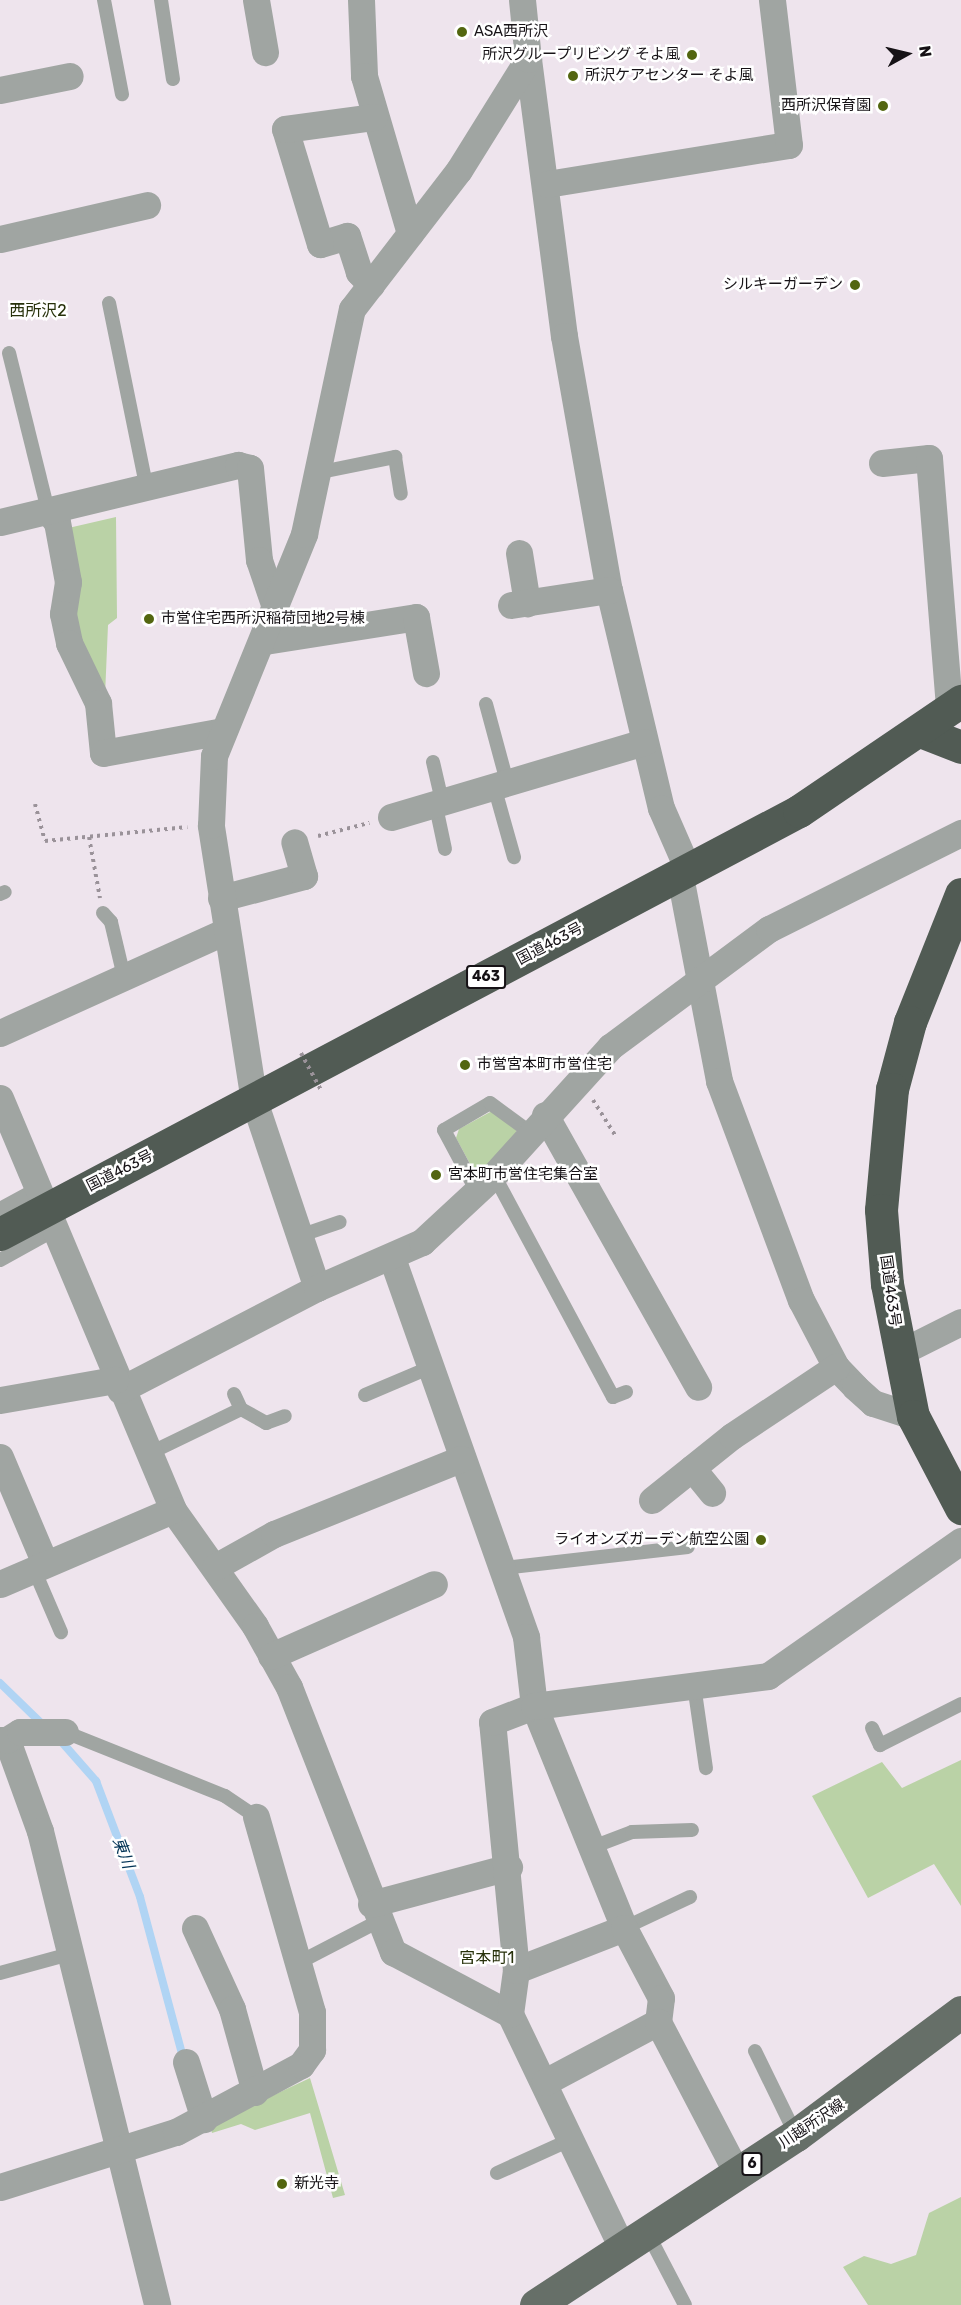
<!DOCTYPE html>
<meta charset="utf-8">
<style>
body{margin:0}
#map{position:relative;width:961px;height:2305px;overflow:hidden;background:#eee4ed;font-family:Rubik,"Noto Sans JP",sans-serif}
div>[style]{position:absolute}
.green>*{inset:0;background:#bad2a6}
.stream>*{height:8px;margin:-4px;padding:0 4px;transform-origin:4px;border-radius:4px;background:#b0d4f4}
.path>*{height:4px;margin-top:-2px;transform-origin:0;background:repeating-linear-gradient(90deg,#9a9299 0 3px,transparent 0 7.5px)}
.lane>*{height:14px;margin:-7px;padding:0 7px;transform-origin:7px;border-radius:7px;background:#a0a5a2}
.street>*{height:27px;margin:-13.5px;padding:0 13.5px;transform-origin:13.5px;border-radius:13.5px;background:#a0a5a2}
.primary>*{height:33px;margin:-16.5px;padding:0 16.5px;transform-origin:16.5px;border-radius:16.5px;background:#666f68}
.highway>*{height:33px;margin:-16.5px;padding:0 16.5px;transform-origin:16.5px;border-radius:16.5px;background:#515b54}
.path-bridge>*{height:4px;margin-top:-2px;transform-origin:0;background:repeating-linear-gradient(90deg,#9a9299 0 3px,transparent 0 7.5px)}
.dots>*{width:16px;height:16px;translate:-50% -50%;box-sizing:border-box;border:3px solid #fff;border-radius:50%}
span{translate:-50% -50%;white-space:nowrap;text-align:center;line-height:1.15;-webkit-text-stroke:5px #fff;paint-order:stroke}
.shield-label span{padding:2px 4px;background:#fff;border:2px solid;border-radius:4px;-webkit-text-stroke-width:0}
.shield-label{font-size:14px;color:#161216;font-weight:700}
.poi-label{font-size:15px;color:#161216}
.left{translate:0 -50%;text-align:left}
.right{translate:-100% -50%;text-align:right}
.street-label{font-size:15px;color:#161216}
.neighbourhood-label{font-size:16px;color:#27310a}
.water-label{font-size:16px;color:#023355;font-style:italic}
.north{position:absolute;left:877px;top:24px;width:60px;height:60px;-webkit-text-stroke:4px #fff;paint-order:stroke;rotate:82deg;font-size:16px;font-weight:700;line-height:24px;text-align:center;color:#161216}
.north::after{content:'';display:block;margin:auto;width:21px;height:27px;background:#161216;clip-path:polygon(50% 0,100% 100%,50% 72%,0 100%)}
</style>
<div id="map">
<div class="green">
<div style="clip-path:polygon(116px 517px,117px 618px,108px 625px,105px 696px,78px 643px,64px 529px)"></div>
<div style="clip-path:polygon(492px 1111px,516px 1127px,517px 1137px,483px 1175px,475px 1173px,456px 1138px,459px 1129px)"></div>
<div style="clip-path:polygon(961px 1760px,961px 1906px,934px 1864px,868px 1898px,812px 1796px,882px 1762px,902px 1788px)"></div>
<div style="clip-path:polygon(310px 2078px,345px 2195px,333px 2198px,310px 2113px,255px 2130px,241px 2124px,212px 2133px,210px 2125px)"></div>
<div style="clip-path:polygon(961px 2197px,961px 2305px,868px 2305px,843px 2267px,864px 2256px,891px 2264px,916px 2255px,929px 2213px)"></div>
</div>
<div class="stream">
<div style="left:0;top:1683px;width:59px;rotate:44.3deg"></div>
<div style="left:60px;top:1740px;width:55px;rotate:48.7deg"></div>
<div style="left:96px;top:1781px;width:124px;rotate:69.2deg"></div>
<div style="left:140px;top:1897px;width:167px;rotate:75deg"></div>
</div>
<div class="path">
<div style="left:35px;top:804px;width:38px;rotate:75deg"></div>
<div style="left:45px;top:841px;width:143px;rotate:-5.6deg"></div>
<div style="left:318px;top:836px;width:53px;rotate:-14.3deg"></div>
<div style="left:89px;top:837px;width:62px;rotate:79.8deg"></div>
<div style="left:593px;top:1100px;width:41px;rotate:57.8deg"></div>
</div>
<div class="lane">
<div style="left:104px;top:0;width:96px;rotate:79.2deg"></div>
<div style="left:161px;top:0;width:80px;rotate:81.4deg"></div>
<div style="left:109px;top:303px;width:190px;rotate:78.5deg"></div>
<div style="left:9px;top:353px;width:163px;rotate:76.1deg"></div>
<div style="left:321px;top:472px;width:76px;rotate:-11.5deg"></div>
<div style="left:395px;top:457px;width:37px;rotate:81deg"></div>
<div style="left:486px;top:704px;width:81px;rotate:74.9deg"></div>
<div style="left:433px;top:762px;width:39px;rotate:77deg"></div>
<div style="left:494px;top:786px;width:74px;rotate:74.3deg"></div>
<div style="left:435px;top:802px;width:48px;rotate:78deg"></div>
<div style="left:0;top:894px;width:5px;rotate:-22deg"></div>
<div style="left:103px;top:913px;width:12px;rotate:48deg"></div>
<div style="left:111px;top:922px;width:57px;rotate:76.7deg"></div>
<div style="left:494px;top:1175px;width:252px;rotate:61.8deg"></div>
<div style="left:613px;top:1397px;width:14px;rotate:-21deg"></div>
<div style="left:476px;top:1190px;width:68px;rotate:-118.1deg"></div>
<div style="left:444px;top:1130px;width:53px;rotate:-30.4deg"></div>
<div style="left:490px;top:1103px;width:51px;rotate:36.2deg"></div>
<div style="left:0;top:1209px;width:42px;rotate:-28.4deg"></div>
<div style="left:299px;top:1236px;width:43px;rotate:-18.9deg"></div>
<div style="left:0;top:1260px;width:66px;rotate:-28.9deg"></div>
<div style="left:234px;top:1394px;width:17px;rotate:65deg"></div>
<div style="left:365px;top:1395px;width:72px;rotate:-23deg"></div>
<div style="left:148px;top:1454px;width:103px;rotate:-25.8deg"></div>
<div style="left:241px;top:1409px;width:29px;rotate:29deg"></div>
<div style="left:266px;top:1423px;width:20px;rotate:-20deg"></div>
<div style="left:33px;top:1567px;width:71px;rotate:66.7deg"></div>
<div style="left:503px;top:1568px;width:186px;rotate:-6.5deg"></div>
<div style="left:694px;top:1685px;width:84px;rotate:81.8deg"></div>
<div style="left:872px;top:1728px;width:19px;rotate:65deg"></div>
<div style="left:880px;top:1745px;width:91px;rotate:-26.8deg"></div>
<div style="left:65px;top:1732px;width:172px;rotate:21.8deg"></div>
<div style="left:225px;top:1796px;width:37px;rotate:34deg"></div>
<div style="left:590px;top:1848px;width:45px;rotate:-20.9deg"></div>
<div style="left:632px;top:1832px;width:60px;rotate:-1.9deg"></div>
<div style="left:624px;top:1928px;width:73px;rotate:-25.2deg"></div>
<div style="left:298px;top:1963px;width:89px;rotate:-27.4deg"></div>
<div style="left:0;top:1973px;width:76px;rotate:-15.3deg"></div>
<div style="left:755px;top:2051px;width:93px;rotate:64deg"></div>
<div style="left:497px;top:2173px;width:82px;rotate:-24.4deg"></div>
<div style="left:647px;top:2232px;width:82px;rotate:62.5deg"></div>
</div>
<div class="street">
<div style="left:256px;top:0;width:53px;rotate:80.2deg"></div>
<div style="left:361px;top:0;width:76px;rotate:87.7deg"></div>
<div style="left:364px;top:76px;width:164px;rotate:73.7deg"></div>
<div style="left:528px;top:59px;width:279px;rotate:82.6deg"></div>
<div style="left:564px;top:336px;width:258px;rotate:80deg"></div>
<div style="left:609px;top:590px;width:224px;rotate:76.6deg"></div>
<div style="left:661px;top:808px;width:70px;rotate:66.4deg"></div>
<div style="left:0;top:90px;width:71px;rotate:-11.3deg"></div>
<div style="left:547px;top:184px;width:245px;rotate:-9.2deg"></div>
<div style="left:789px;top:145px;width:146px;rotate:-96.7deg"></div>
<div style="left:0;top:239px;width:151px;rotate:-13deg"></div>
<div style="left:371px;top:285px;width:18px;rotate:-133deg"></div>
<div style="left:359px;top:272px;width:38px;rotate:-108deg"></div>
<div style="left:347px;top:236px;width:28px;rotate:163deg"></div>
<div style="left:320px;top:244px;width:120px;rotate:-106.9deg"></div>
<div style="left:285px;top:129px;width:90px;rotate:-7.7deg"></div>
<div style="left:882px;top:463px;width:47px;rotate:-6.1deg"></div>
<div style="left:929px;top:458px;width:252px;rotate:85.4deg"></div>
<div style="left:48px;top:511px;width:14px;rotate:51deg"></div>
<div style="left:57px;top:522px;width:61px;rotate:79.6deg"></div>
<div style="left:68px;top:582px;width:32px;rotate:99deg"></div>
<div style="left:63px;top:614px;width:30px;rotate:78deg"></div>
<div style="left:69px;top:643px;width:67px;rotate:64.2deg"></div>
<div style="left:98px;top:703px;width:50px;rotate:84.3deg"></div>
<div style="left:103px;top:753px;width:122px;rotate:-10.4deg"></div>
<div style="left:0;top:522px;width:245px;rotate:-13.5deg"></div>
<div style="left:238px;top:465px;width:12px;rotate:14deg"></div>
<div style="left:250px;top:468px;width:92px;rotate:84.4deg"></div>
<div style="left:259px;top:560px;width:50px;rotate:71.2deg"></div>
<div style="left:519px;top:553px;width:51px;rotate:80.9deg"></div>
<div style="left:511px;top:605px;width:99px;rotate:-8.7deg"></div>
<div style="left:265px;top:641px;width:153px;rotate:-9deg"></div>
<div style="left:416px;top:617px;width:57px;rotate:79.9deg"></div>
<div style="left:391px;top:817px;width:264px;rotate:-16.5deg"></div>
<div style="left:680px;top:876px;width:209px;rotate:79.2deg"></div>
<div style="left:719px;top:1081px;width:234px;rotate:69.5deg"></div>
<div style="left:801px;top:1300px;width:76px;rotate:62.4deg"></div>
<div style="left:836px;top:1367px;width:28px;rotate:46deg"></div>
<div style="left:855px;top:1387px;width:24px;rotate:42deg"></div>
<div style="left:873px;top:1403px;width:42px;rotate:18deg"></div>
<div style="left:221px;top:898px;width:86px;rotate:-14.8deg"></div>
<div style="left:304px;top:876px;width:35px;rotate:-106deg"></div>
<div style="left:0;top:1033px;width:246px;rotate:-24.3deg"></div>
<div style="left:0;top:1098px;width:447px;rotate:67.2deg"></div>
<div style="left:173px;top:1510px;width:142px;rotate:54.7deg"></div>
<div style="left:255px;top:1626px;width:70px;rotate:60.9deg"></div>
<div style="left:289px;top:1687px;width:285px;rotate:68.6deg"></div>
<div style="left:393px;top:1952px;width:132px;rotate:27.9deg"></div>
<div style="left:510px;top:2014px;width:259px;rotate:64.4deg"></div>
<div style="left:545px;top:1115px;width:312px;rotate:60.6deg"></div>
<div style="left:392px;top:1258px;width:402px;rotate:70.5deg"></div>
<div style="left:526px;top:1637px;width:69px;rotate:83.4deg"></div>
<div style="left:534px;top:1706px;width:240px;rotate:67.9deg"></div>
<div style="left:624px;top:1928px;width:116px;rotate:158.7deg"></div>
<div style="left:317px;top:1288px;width:197px;rotate:-108.6deg"></div>
<div style="left:254px;top:1101px;width:279px;rotate:-98.9deg"></div>
<div style="left:211px;top:825px;width:69px;rotate:-87.5deg"></div>
<div style="left:214px;top:756px;width:240px;rotate:-67.9deg"></div>
<div style="left:304px;top:534px;width:230px;rotate:-78deg"></div>
<div style="left:352px;top:309px;width:175px;rotate:-52.4deg"></div>
<div style="left:459px;top:170px;width:131px;rotate:-58.1deg"></div>
<div style="left:528px;top:59px;width:59px;rotate:-95.8deg"></div>
<div style="left:899px;top:1353px;width:69px;rotate:-26.6deg"></div>
<div style="left:120px;top:1390px;width:222px;rotate:-27.4deg"></div>
<div style="left:317px;top:1288px;width:115px;rotate:-23.7deg"></div>
<div style="left:422px;top:1242px;width:98px;rotate:-42.9deg"></div>
<div style="left:494px;top:1175px;width:173px;rotate:-47.8deg"></div>
<div style="left:610px;top:1047px;width:198px;rotate:-36.6deg"></div>
<div style="left:769px;top:929px;width:215px;rotate:-26.6deg"></div>
<div style="left:0;top:1400px;width:117px;rotate:-9.9deg"></div>
<div style="left:0;top:1457px;width:113px;rotate:67.1deg"></div>
<div style="left:692px;top:1468px;width:32px;rotate:51deg"></div>
<div style="left:652px;top:1500px;width:102px;rotate:-38.7deg"></div>
<div style="left:732px;top:1436px;width:125px;rotate:-33.6deg"></div>
<div style="left:215px;top:1567px;width:68px;rotate:-29.2deg"></div>
<div style="left:274px;top:1534px;width:201px;rotate:-21.9deg"></div>
<div style="left:0;top:1584px;width:188px;rotate:-23.2deg"></div>
<div style="left:271px;top:1656px;width:178px;rotate:-23.8deg"></div>
<div style="left:0;top:1740px;width:7px"></div>
<div style="left:7px;top:1740px;width:97px;rotate:70.1deg"></div>
<div style="left:40px;top:1831px;width:488px;rotate:76.1deg"></div>
<div style="left:7px;top:1740px;width:15px;rotate:-32deg"></div>
<div style="left:20px;top:1732px;width:45px"></div>
<div style="left:371px;top:1904px;width:143px;rotate:-15deg"></div>
<div style="left:195px;top:1928px;width:89px;rotate:65.4deg"></div>
<div style="left:232px;top:2009px;width:86px;rotate:74.5deg"></div>
<div style="left:624px;top:1928px;width:79px;rotate:62.1deg"></div>
<div style="left:661px;top:1998px;width:24px;rotate:97deg"></div>
<div style="left:510px;top:2014px;width:44px;rotate:-82.2deg"></div>
<div style="left:516px;top:1970px;width:249px;rotate:-95.5deg"></div>
<div style="left:492px;top:1722px;width:45px;rotate:-20.9deg"></div>
<div style="left:534px;top:1706px;width:236px;rotate:-7.3deg"></div>
<div style="left:768px;top:1676px;width:236px;rotate:-35deg"></div>
<div style="left:186px;top:2062px;width:60px;rotate:72.5deg"></div>
<div style="left:545px;top:2082px;width:128px;rotate:-28deg"></div>
<div style="left:658px;top:2022px;width:170px;rotate:62.4deg"></div>
<div style="left:0;top:2187px;width:184px;rotate:-17.4deg"></div>
<div style="left:176px;top:2132px;width:142px;rotate:-28.2deg"></div>
<div style="left:301px;top:2065px;width:19px;rotate:-54deg"></div>
<div style="left:312px;top:2050px;width:38px;rotate:-90deg"></div>
<div style="left:312px;top:2012px;width:203px;rotate:-106deg"></div>
</div>
<div class="primary">
<div style="left:536px;top:2305px;width:311px;rotate:-33.2deg"></div>
<div style="left:796px;top:2135px;width:206px;rotate:-36.7deg"></div>
</div>
<div class="highway">
<div style="left:920px;top:731px;width:44px;rotate:21.3deg"></div>
<div style="left:961px;top:894px;width:138px;rotate:111.7deg"></div>
<div style="left:910px;top:1022px;width:69px;rotate:105deg"></div>
<div style="left:892px;top:1089px;width:121px;rotate:95.2deg"></div>
<div style="left:881px;top:1210px;width:74px;rotate:85.4deg"></div>
<div style="left:887px;top:1284px;width:135px;rotate:78.9deg"></div>
<div style="left:913px;top:1416px;width:104px;rotate:62.4deg"></div>
<div style="left:0;top:1234px;width:904px;rotate:-27.9deg"></div>
<div style="left:799px;top:811px;width:196px;rotate:-34.2deg"></div>
</div>
<div class="path-bridge">
<div style="left:301px;top:1053px;width:44px;rotate:61.7deg"></div>
</div>
<div class="dots">
<div style="left:462px;top:32px;background:#536610"></div>
<div style="left:692px;top:55px;background:#536610"></div>
<div style="left:573px;top:76px;background:#536610"></div>
<div style="left:883px;top:106px;background:#536610"></div>
<div style="left:855px;top:285px;background:#536610"></div>
<div style="left:149px;top:619px;background:#536610"></div>
<div style="left:465px;top:1065px;background:#536610"></div>
<div style="left:436px;top:1175px;background:#536610"></div>
<div style="left:761px;top:1540px;background:#536610"></div>
<div style="left:282px;top:2184px;background:#536610"></div>
</div>
<div class="shield-label">
<span style="left:486px;top:977px">463</span>
<span style="left:752px;top:2164px">6</span>
</div>
<div class="poi-label">
<span class="left" style="left:474px;top:32px">ASA西所沢</span>
<span class="right" style="left:680px;top:55px">所沢グループリビング そよ風</span>
<span class="left" style="left:585px;top:76px">所沢ケアセンター そよ風</span>
<span class="right" style="left:871px;top:106px">西所沢保育園</span>
<span class="right" style="left:843px;top:285px">シルキーガーデン</span>
<span class="left" style="left:161px;top:619px">市営住宅西所沢稲荷団地2号棟</span>
<span class="left" style="left:477px;top:1065px">市営宮本町市営住宅</span>
<span class="left" style="left:448px;top:1175px">宮本町市営住宅集合室</span>
<span class="right" style="left:749px;top:1540px">ライオンズガーデン航空公園</span>
<span class="left" style="left:294px;top:2184px">新光寺</span>
</div>
<div class="street-label">
<span style="left:550px;top:944px;rotate:-28deg">国道463号</span>
<span style="left:120px;top:1171px;rotate:-27deg">国道463号</span>
<span style="left:890px;top:1291px;rotate:82deg">国道463号</span>
<span style="left:812px;top:2124px;rotate:-34deg">川越所沢線</span>
</div>
<div class="neighbourhood-label">
<span style="left:38px;top:311px">西所沢2</span>
<span style="left:487px;top:1958px">宮本町1</span>
</div>
<div class="water-label">
<span style="left:123px;top:1853px;rotate:69deg">東川</span>
</div>
<div class="north">N</div>
</div>
